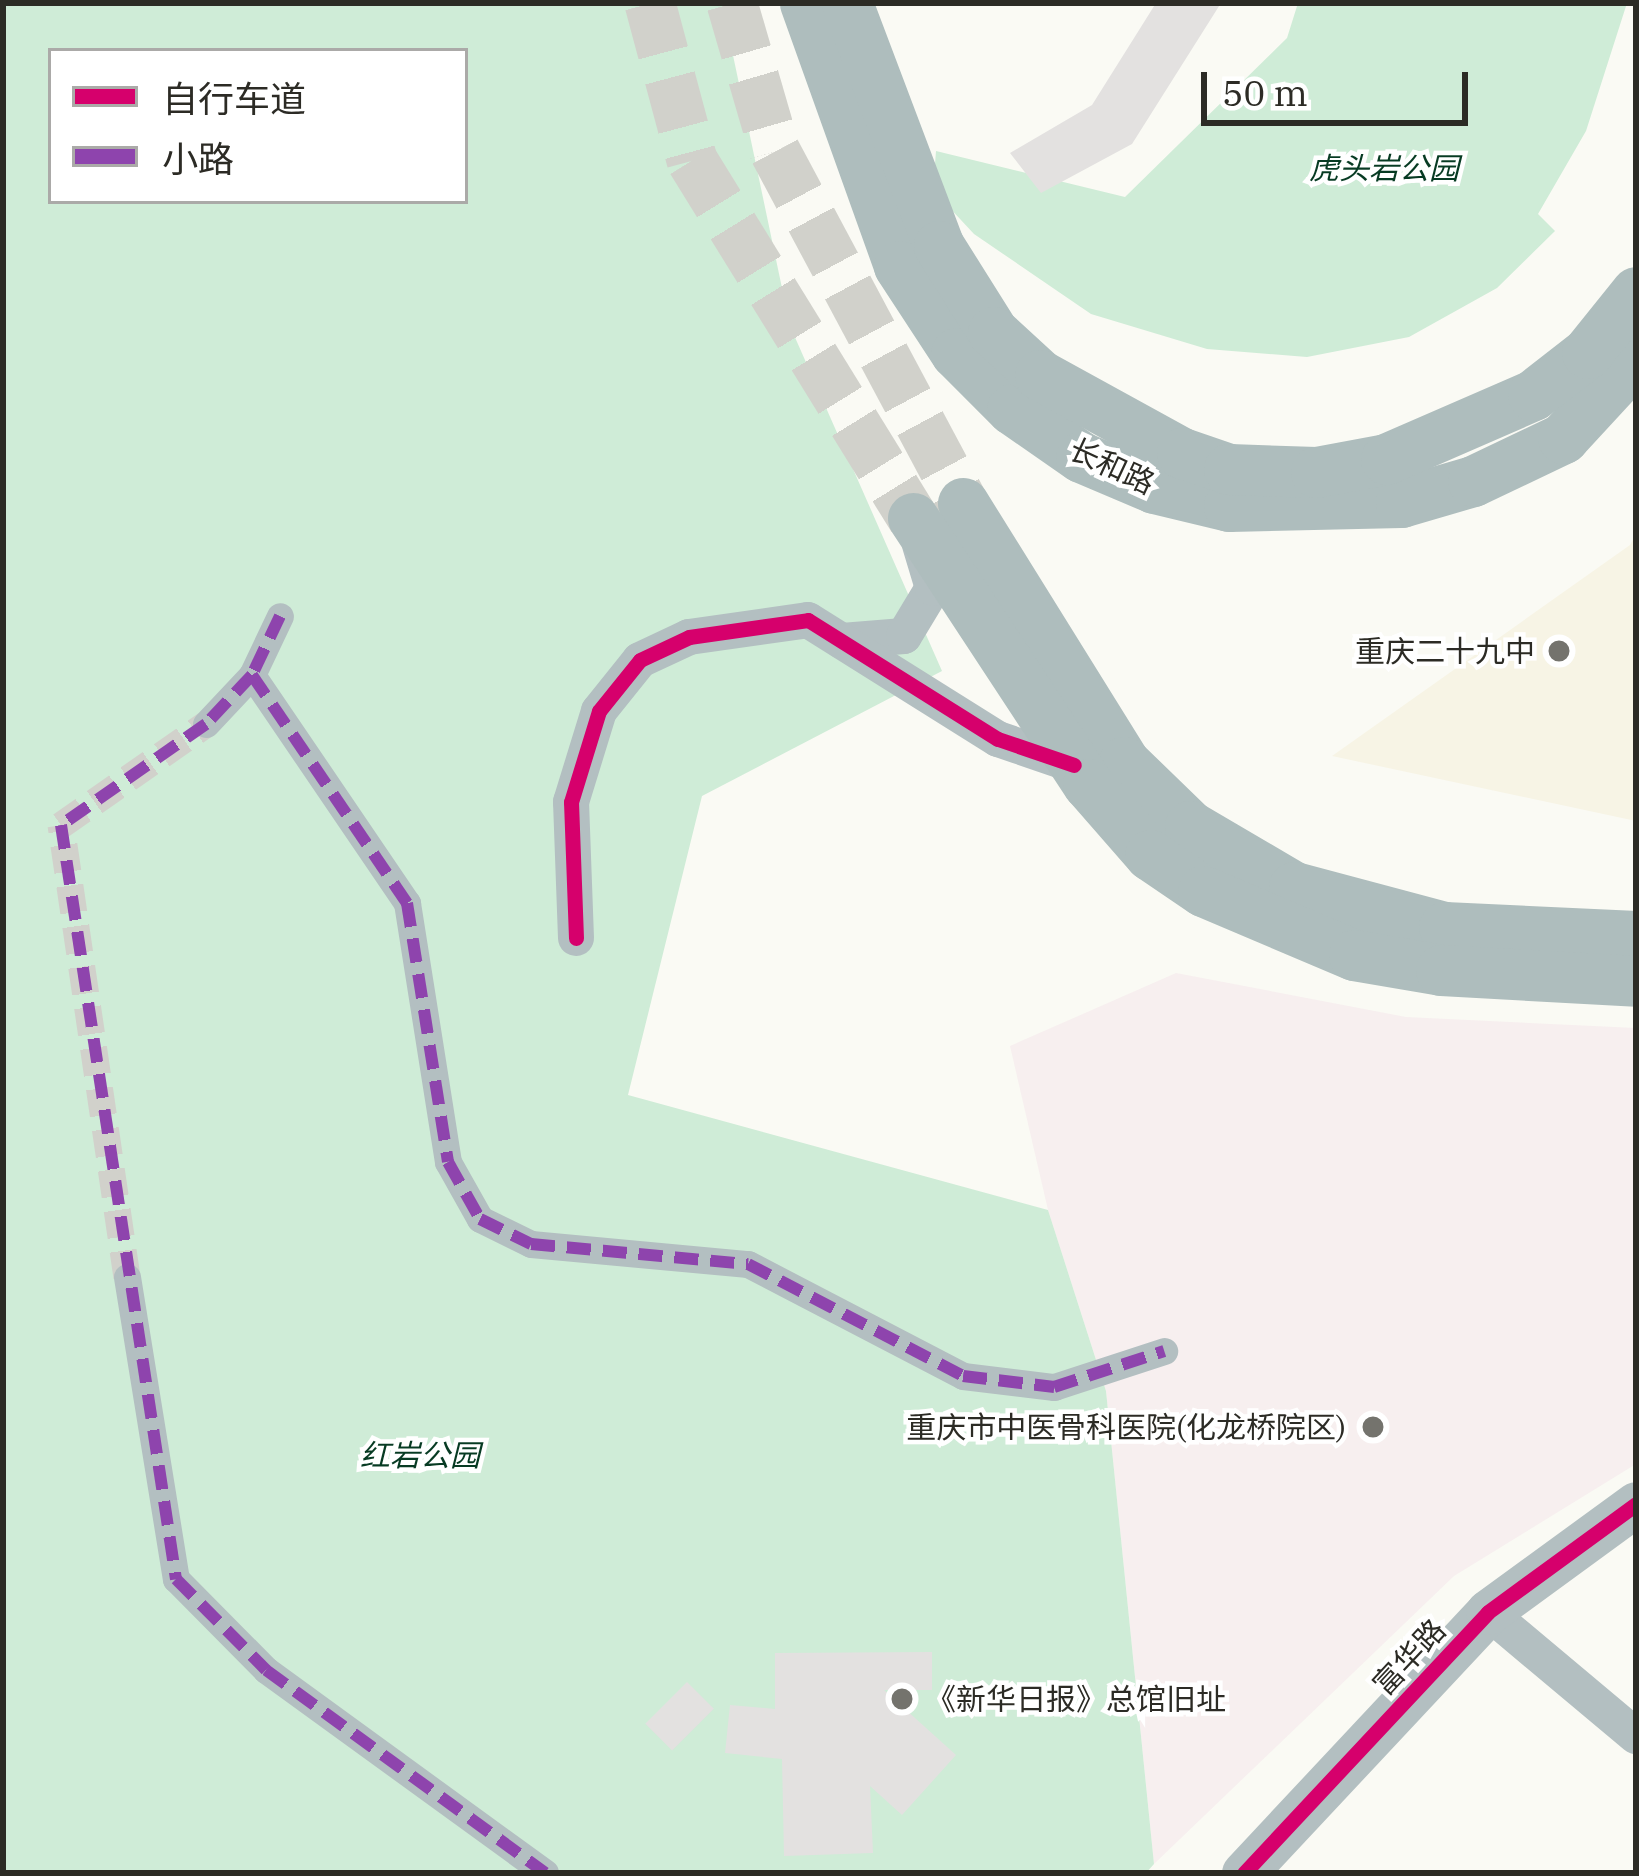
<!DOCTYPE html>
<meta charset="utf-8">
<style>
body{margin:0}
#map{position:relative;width:1639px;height:1876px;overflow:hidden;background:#fafaf4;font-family:"IBM Plex Serif","Noto Sans SC",serif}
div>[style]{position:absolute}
.built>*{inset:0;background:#f7f4e5}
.medical>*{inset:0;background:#f7efef}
.green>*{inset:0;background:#cfecd7}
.building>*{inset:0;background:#e3e1e0;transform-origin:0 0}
.pedestrian-tunnel>*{height:27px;margin-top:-13.5px;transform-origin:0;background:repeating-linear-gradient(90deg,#d1d1cb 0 27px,transparent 0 41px)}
.secondary-tunnel>*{height:51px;margin-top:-25.5px;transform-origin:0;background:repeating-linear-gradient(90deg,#d1d1cb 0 51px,transparent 0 77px)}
.pedestrian>*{height:27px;margin:-13.5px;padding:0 13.5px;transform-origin:13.5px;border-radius:13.5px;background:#b3bfc1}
.minor>*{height:36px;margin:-18px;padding:0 18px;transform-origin:18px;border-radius:18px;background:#b3bfc1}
.tertiary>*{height:45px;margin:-22.5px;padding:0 22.5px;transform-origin:22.5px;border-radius:22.5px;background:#b3bfc1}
.secondary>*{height:51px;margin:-25.5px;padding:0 25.5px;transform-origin:25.5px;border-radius:25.5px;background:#aebdbd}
.quiet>*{height:12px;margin-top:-6px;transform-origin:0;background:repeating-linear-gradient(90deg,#8e44ad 0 24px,transparent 0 36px)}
.cycleway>*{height:15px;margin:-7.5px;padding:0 7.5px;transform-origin:7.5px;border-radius:7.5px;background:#d6006c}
.dots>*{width:33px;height:33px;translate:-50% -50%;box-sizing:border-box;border:6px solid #fff;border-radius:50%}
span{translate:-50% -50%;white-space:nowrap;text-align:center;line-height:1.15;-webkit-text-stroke:9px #fff;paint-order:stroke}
.park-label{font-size:30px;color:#073b23;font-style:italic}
.street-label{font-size:30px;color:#2c2b25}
.poi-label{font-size:30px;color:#2c2b25}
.right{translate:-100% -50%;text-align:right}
.left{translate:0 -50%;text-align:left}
.frame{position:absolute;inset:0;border:6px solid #2c2b25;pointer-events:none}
.legend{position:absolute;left:48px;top:48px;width:420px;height:156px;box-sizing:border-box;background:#fff;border:3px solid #abaaa8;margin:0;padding:15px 21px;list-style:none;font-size:36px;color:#2c2b25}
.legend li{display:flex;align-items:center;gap:24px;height:60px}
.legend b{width:60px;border:3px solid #abaaa8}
.scale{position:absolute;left:1201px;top:72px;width:267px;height:54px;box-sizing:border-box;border:6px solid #2c2b25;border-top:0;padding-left:15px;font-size:36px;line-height:42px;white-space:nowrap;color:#2c2b25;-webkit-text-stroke:9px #fff;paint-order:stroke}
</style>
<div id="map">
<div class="built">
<div style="clip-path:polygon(1636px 534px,1636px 821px,1332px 756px,1630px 545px)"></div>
</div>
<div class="medical">
<div style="clip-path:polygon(1176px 973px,1406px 1017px,1636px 1028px,1636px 1464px,1454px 1576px,1154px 1864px,1106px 1391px,1048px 1210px,1010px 1046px)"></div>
</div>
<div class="green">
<div style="clip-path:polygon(evenodd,3px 3px,722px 3px,790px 326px,942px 671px,702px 796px,628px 1095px,1048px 1210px,1106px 1391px,1154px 1864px,1146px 1873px,3px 1873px,3px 3px,51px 51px,465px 51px,465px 201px,51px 201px,51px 51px)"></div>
<div style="clip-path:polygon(1298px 3px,1627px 3px,1586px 131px,1538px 214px,1555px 231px,1497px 288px,1409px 337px,1307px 357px,1207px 349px,1091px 314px,974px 234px,933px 190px,936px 151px,1125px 197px,1287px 38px)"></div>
</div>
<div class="building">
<div style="clip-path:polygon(1156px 3px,1221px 3px,1132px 144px,1041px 193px,1010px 153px,1092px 105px)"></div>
<div style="clip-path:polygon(932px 1652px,932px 1690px,884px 1690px,956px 1755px,902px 1815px,870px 1786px,873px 1853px,784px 1856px,782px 1759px,725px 1753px,730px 1705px,775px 1709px,775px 1653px)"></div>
<div style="left:687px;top:1682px;width:38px;height:59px;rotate:45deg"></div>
</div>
<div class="pedestrian-tunnel">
<div style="left:127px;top:1277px;width:457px;rotate:-98.3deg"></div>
<div style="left:61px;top:825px;width:177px;rotate:-34.9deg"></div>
</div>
<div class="secondary-tunnel">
<div style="left:650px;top:3px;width:163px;rotate:75deg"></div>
<div style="left:692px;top:160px;width:421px;rotate:58.3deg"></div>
<div style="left:732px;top:3px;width:154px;rotate:73.8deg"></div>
<div style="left:775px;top:151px;width:399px;rotate:61.9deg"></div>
</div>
<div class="pedestrian">
<div style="left:252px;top:675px;width:276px;rotate:55.8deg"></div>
<div style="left:407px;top:903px;width:262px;rotate:81deg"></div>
<div style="left:448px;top:1162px;width:65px;rotate:60.7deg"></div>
<div style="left:480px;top:1219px;width:57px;rotate:26.1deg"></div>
<div style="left:531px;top:1244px;width:218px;rotate:5.3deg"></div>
<div style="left:748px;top:1264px;width:242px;rotate:27.5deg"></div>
<div style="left:963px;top:1376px;width:92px;rotate:6.9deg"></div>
<div style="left:1054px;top:1387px;width:116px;rotate:-18.1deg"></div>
<div style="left:206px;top:724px;width:67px;rotate:-46.8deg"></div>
<div style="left:252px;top:675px;width:65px;rotate:-64.6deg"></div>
<div style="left:127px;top:1277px;width:306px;rotate:80.8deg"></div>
<div style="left:176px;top:1579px;width:128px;rotate:45.3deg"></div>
<div style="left:266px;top:1670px;width:345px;rotate:36deg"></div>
</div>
<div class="minor">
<div style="left:842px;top:641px;width:62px;rotate:-4.6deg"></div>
<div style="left:904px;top:636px;width:56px;rotate:-58.9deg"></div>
<div style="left:933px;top:588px;width:45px;rotate:-106.8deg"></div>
<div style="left:576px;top:938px;width:136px;rotate:-92.1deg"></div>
<div style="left:571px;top:802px;width:95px;rotate:-72.9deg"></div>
<div style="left:599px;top:711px;width:65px;rotate:-51.2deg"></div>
<div style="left:640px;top:660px;width:54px;rotate:-25.1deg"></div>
<div style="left:689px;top:637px;width:120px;rotate:-8.1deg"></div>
<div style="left:808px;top:620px;width:224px;rotate:32.1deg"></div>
<div style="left:998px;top:739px;width:80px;rotate:18.9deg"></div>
<div style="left:1488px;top:1612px;width:193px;rotate:40deg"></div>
</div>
<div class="tertiary">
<div style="left:1244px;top:1873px;width:357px;rotate:-46.9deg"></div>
<div style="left:1488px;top:1612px;width:183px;rotate:-36.1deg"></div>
</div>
<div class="secondary">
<div style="left:805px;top:3px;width:279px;rotate:70.3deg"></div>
<div style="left:899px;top:266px;width:104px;rotate:56.8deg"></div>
<div style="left:956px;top:353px;width:79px;rotate:45deg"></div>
<div style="left:1012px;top:409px;width:84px;rotate:34.8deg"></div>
<div style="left:1081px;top:457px;width:79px;rotate:23deg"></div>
<div style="left:1154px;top:488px;width:77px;rotate:13.5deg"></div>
<div style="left:1229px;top:506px;width:172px;rotate:-1.3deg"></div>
<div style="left:1401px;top:502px;width:75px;rotate:-16.3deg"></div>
<div style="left:1473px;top:481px;width:100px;rotate:-25.5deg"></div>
<div style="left:1563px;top:438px;width:108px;rotate:-47.3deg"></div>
<div style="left:847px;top:3px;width:260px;rotate:69.3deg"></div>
<div style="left:939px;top:246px;width:102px;rotate:57.9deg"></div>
<div style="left:993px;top:332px;width:64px;rotate:42.5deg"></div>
<div style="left:1040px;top:375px;width:162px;rotate:28.8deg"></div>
<div style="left:1182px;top:453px;width:50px;rotate:18.8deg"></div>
<div style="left:1229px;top:469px;width:87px;rotate:2deg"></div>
<div style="left:1316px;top:472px;width:71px;rotate:-10.5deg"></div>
<div style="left:1386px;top:459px;width:160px;rotate:-23.5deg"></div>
<div style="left:1533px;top:395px;width:68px;rotate:-37.9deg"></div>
<div style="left:1587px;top:353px;width:78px;rotate:-51.2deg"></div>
<div style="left:963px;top:503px;width:305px;rotate:58.1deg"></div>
<div style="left:1124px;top:762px;width:92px;rotate:44.1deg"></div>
<div style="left:1190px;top:826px;width:121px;rotate:30.4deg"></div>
<div style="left:1294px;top:887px;width:155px;rotate:14.9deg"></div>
<div style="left:1444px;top:927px;width:192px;rotate:2.7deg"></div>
<div style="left:913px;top:518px;width:318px;rotate:56.7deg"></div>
<div style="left:1088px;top:784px;width:94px;rotate:48.9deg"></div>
<div style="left:1150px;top:855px;width:64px;rotate:34.2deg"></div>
<div style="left:1203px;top:891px;width:164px;rotate:23deg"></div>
<div style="left:1354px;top:955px;width:88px;rotate:9.8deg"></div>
<div style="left:1441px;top:970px;width:195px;rotate:3.2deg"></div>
</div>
<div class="quiet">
<div style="left:280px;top:616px;width:65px;rotate:115.4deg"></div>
<div style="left:252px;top:675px;width:67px;rotate:133.2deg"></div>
<div style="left:206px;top:724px;width:177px;rotate:145.1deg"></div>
<div style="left:61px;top:825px;width:763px;rotate:81.33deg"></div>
<div style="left:176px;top:1579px;width:128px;rotate:45.3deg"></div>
<div style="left:266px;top:1670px;width:345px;rotate:36deg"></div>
<div style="left:252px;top:675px;width:276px;rotate:55.8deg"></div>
<div style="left:407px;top:903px;width:262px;rotate:81deg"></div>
<div style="left:448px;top:1162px;width:65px;rotate:60.7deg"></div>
<div style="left:480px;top:1219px;width:57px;rotate:26.1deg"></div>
<div style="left:531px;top:1244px;width:218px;rotate:5.3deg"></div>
<div style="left:748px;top:1264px;width:242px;rotate:27.5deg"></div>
<div style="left:963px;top:1376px;width:92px;rotate:6.9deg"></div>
<div style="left:1054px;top:1387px;width:116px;rotate:-18.1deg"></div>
</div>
<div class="cycleway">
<div style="left:576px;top:938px;width:136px;rotate:-92.1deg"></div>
<div style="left:571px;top:802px;width:95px;rotate:-72.9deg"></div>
<div style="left:599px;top:711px;width:65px;rotate:-51.2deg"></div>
<div style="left:640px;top:660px;width:54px;rotate:-25.1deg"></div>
<div style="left:689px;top:637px;width:120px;rotate:-8.1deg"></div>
<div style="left:808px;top:620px;width:224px;rotate:32.1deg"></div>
<div style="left:998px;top:739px;width:80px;rotate:18.9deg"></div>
<div style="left:1244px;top:1873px;width:357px;rotate:-46.9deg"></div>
<div style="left:1488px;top:1612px;width:183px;rotate:-36.1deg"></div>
</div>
<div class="dots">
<div style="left:1559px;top:651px;background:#74736d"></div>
<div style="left:1373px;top:1427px;background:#74736d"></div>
<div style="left:902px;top:1699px;background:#74736d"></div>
</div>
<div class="park-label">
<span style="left:1384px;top:168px">虎头岩公园</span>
<span style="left:420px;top:1455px">红岩公园</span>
</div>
<div class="street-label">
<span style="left:1112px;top:466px;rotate:25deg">长和路</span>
<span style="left:1409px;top:1657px;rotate:-47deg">富华路</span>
</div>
<div class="poi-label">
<span class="right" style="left:1535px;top:651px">重庆二十九中</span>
<span class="right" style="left:1346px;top:1427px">重庆市中医骨科医院(化龙桥院区)</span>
<span class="left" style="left:926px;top:1699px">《新华日报》总馆旧址</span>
</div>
<div class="frame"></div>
<ul class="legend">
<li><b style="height:15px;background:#d6006c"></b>自行车道</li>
<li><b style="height:15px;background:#8e44ad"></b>小路</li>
</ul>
<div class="scale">50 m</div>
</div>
